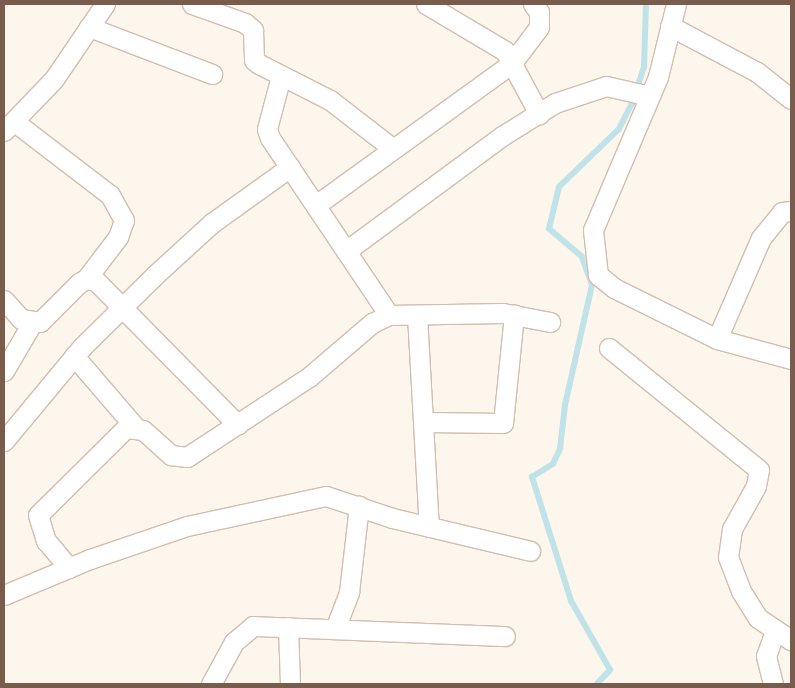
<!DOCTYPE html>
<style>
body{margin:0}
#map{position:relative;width:795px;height:688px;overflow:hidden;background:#fdf6ec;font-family:Signika,sans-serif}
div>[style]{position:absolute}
.stream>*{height:5.5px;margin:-2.75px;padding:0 2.75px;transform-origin:2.75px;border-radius:2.75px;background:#bfe3e8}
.roads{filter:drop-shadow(1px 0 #d1beb0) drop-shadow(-1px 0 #d1beb0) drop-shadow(0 1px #d1beb0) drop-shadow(0 -1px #d1beb0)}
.minor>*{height:19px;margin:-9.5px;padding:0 9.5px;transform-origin:9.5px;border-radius:9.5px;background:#fff}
span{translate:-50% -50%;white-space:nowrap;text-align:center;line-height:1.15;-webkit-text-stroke:4px #fffaf3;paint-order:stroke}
.frame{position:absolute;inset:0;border:5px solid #7a5c4d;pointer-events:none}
</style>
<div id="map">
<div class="stream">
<div style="left:597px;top:684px;width:19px;rotate:-47deg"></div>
<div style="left:610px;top:670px;width:79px;rotate:-119.5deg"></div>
<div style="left:571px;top:601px;width:130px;rotate:-107.5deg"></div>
<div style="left:532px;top:477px;width:25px;rotate:-32deg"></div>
<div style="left:553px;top:464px;width:17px;rotate:-65deg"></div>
<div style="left:560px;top:449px;width:44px;rotate:-83.5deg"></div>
<div style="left:565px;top:405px;width:123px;rotate:-77.3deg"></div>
<div style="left:592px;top:285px;width:30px;rotate:-110deg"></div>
<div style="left:582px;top:257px;width:43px;rotate:-139.7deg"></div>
<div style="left:549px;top:229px;width:43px;rotate:-76.6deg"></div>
<div style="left:559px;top:187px;width:83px;rotate:-44deg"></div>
<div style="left:619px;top:129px;width:28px;rotate:-63deg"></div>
<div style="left:632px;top:104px;width:39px;rotate:-72deg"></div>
<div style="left:644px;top:67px;width:63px;rotate:-88.2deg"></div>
</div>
<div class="roads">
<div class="minor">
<div style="left:192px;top:4px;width:56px;rotate:19.7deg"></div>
<div style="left:245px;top:23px;width:11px;rotate:41deg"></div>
<div style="left:253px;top:30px;width:30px;rotate:88deg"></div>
<div style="left:254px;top:60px;width:6px;rotate:39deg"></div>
<div style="left:259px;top:64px;width:80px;rotate:26.9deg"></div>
<div style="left:330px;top:100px;width:78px;rotate:37.7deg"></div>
<div style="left:426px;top:4px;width:92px;rotate:30.7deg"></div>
<div style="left:505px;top:51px;width:72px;rotate:61.6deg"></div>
<div style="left:676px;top:4px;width:75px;rotate:103.9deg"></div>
<div style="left:658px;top:77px;width:166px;rotate:113deg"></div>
<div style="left:593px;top:230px;width:45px;rotate:83.7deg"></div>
<div style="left:598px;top:275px;width:21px;rotate:39deg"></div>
<div style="left:614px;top:288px;width:115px;rotate:26.3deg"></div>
<div style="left:717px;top:339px;width:77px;rotate:15.1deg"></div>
<div style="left:670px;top:26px;width:98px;rotate:27.9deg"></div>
<div style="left:757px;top:72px;width:43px;rotate:38.5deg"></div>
<div style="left:89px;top:27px;width:132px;rotate:20.9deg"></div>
<div style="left:281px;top:76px;width:55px;rotate:104.8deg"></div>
<div style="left:267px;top:129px;width:9px;rotate:72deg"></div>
<div style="left:270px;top:138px;width:213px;rotate:56.1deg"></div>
<div style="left:16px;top:123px;width:118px;rotate:37.5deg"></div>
<div style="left:110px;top:195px;width:29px;rotate:61deg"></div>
<div style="left:124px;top:220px;width:18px;rotate:109deg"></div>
<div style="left:118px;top:237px;width:53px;rotate:127.3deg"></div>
<div style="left:4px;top:131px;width:72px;rotate:-46.1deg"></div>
<div style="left:54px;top:79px;width:91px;rotate:-55.8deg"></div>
<div style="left:316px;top:205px;width:242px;rotate:-35.9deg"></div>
<div style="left:512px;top:63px;width:45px;rotate:-53.1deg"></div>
<div style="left:539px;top:27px;width:15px;rotate:-90deg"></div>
<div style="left:539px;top:12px;width:10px;rotate:-127deg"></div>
<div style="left:346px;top:251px;width:194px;rotate:-36.4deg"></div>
<div style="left:502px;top:136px;width:62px;rotate:-31.9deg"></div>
<div style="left:555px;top:103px;width:54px;rotate:-18.4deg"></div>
<div style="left:606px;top:86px;width:45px;rotate:12.8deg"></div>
<div style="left:4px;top:300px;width:25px;rotate:48deg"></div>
<div style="left:21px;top:319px;width:19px;rotate:9deg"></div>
<div style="left:40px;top:322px;width:55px;rotate:-45deg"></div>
<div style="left:79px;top:283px;width:8px;rotate:-30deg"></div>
<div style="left:86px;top:279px;width:10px;rotate:11deg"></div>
<div style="left:96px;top:281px;width:202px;rotate:45.4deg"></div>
<div style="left:417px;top:315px;width:212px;rotate:86.8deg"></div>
<div style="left:717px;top:339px;width:110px;rotate:-66.5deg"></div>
<div style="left:761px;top:238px;width:33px;rotate:-51deg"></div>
<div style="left:782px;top:212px;width:9px;rotate:-6deg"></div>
<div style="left:609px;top:348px;width:193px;rotate:39.1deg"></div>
<div style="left:759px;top:470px;width:16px;rotate:101deg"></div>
<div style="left:756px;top:486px;width:49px;rotate:119.2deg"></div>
<div style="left:732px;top:529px;width:28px;rotate:98deg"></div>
<div style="left:728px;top:557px;width:36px;rotate:69deg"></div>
<div style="left:741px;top:591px;width:32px;rotate:58deg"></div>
<div style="left:758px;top:618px;width:40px;rotate:34deg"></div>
<div style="left:74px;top:356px;width:94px;rotate:49.3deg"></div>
<div style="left:4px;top:371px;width:56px;rotate:-59.7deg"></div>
<div style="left:426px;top:422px;width:77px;rotate:0.7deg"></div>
<div style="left:503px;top:423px;width:109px;rotate:-84.2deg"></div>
<div style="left:4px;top:441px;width:122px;rotate:-50.3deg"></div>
<div style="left:82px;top:347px;width:103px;rotate:-44.6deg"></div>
<div style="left:155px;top:275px;width:77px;rotate:-42.4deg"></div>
<div style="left:212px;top:223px;width:96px;rotate:-35.7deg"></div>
<div style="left:69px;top:568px;width:35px;rotate:-130deg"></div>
<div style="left:46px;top:541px;width:27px;rotate:-107deg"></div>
<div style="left:38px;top:515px;width:124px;rotate:-44.7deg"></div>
<div style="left:126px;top:428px;width:17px;rotate:7deg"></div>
<div style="left:143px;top:430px;width:38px;rotate:42deg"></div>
<div style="left:171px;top:455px;width:16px;rotate:7deg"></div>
<div style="left:187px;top:457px;width:146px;rotate:-33.3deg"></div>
<div style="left:309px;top:377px;width:83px;rotate:-40.6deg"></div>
<div style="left:372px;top:323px;width:19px;rotate:-25deg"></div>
<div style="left:389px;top:315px;width:114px;rotate:-1deg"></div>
<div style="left:503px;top:313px;width:48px;rotate:10.8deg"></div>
<div style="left:4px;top:595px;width:93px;rotate:-22.7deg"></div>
<div style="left:90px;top:559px;width:102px;rotate:-18.8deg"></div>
<div style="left:187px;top:526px;width:142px;rotate:-12.2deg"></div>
<div style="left:326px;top:496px;width:70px;rotate:18.4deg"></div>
<div style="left:392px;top:518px;width:142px;rotate:13.4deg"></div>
<div style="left:288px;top:627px;width:57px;rotate:88deg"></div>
<div style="left:335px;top:629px;width:40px;rotate:-69deg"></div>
<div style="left:349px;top:592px;width:87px;rotate:-83.4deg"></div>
<div style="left:211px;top:684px;width:48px;rotate:-61.3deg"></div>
<div style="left:234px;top:642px;width:25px;rotate:-40deg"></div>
<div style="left:253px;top:626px;width:252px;rotate:2.3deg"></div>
<div style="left:773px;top:684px;width:29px;rotate:-104deg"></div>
<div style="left:766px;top:656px;width:27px;rotate:-70deg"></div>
</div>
</div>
<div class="frame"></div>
</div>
